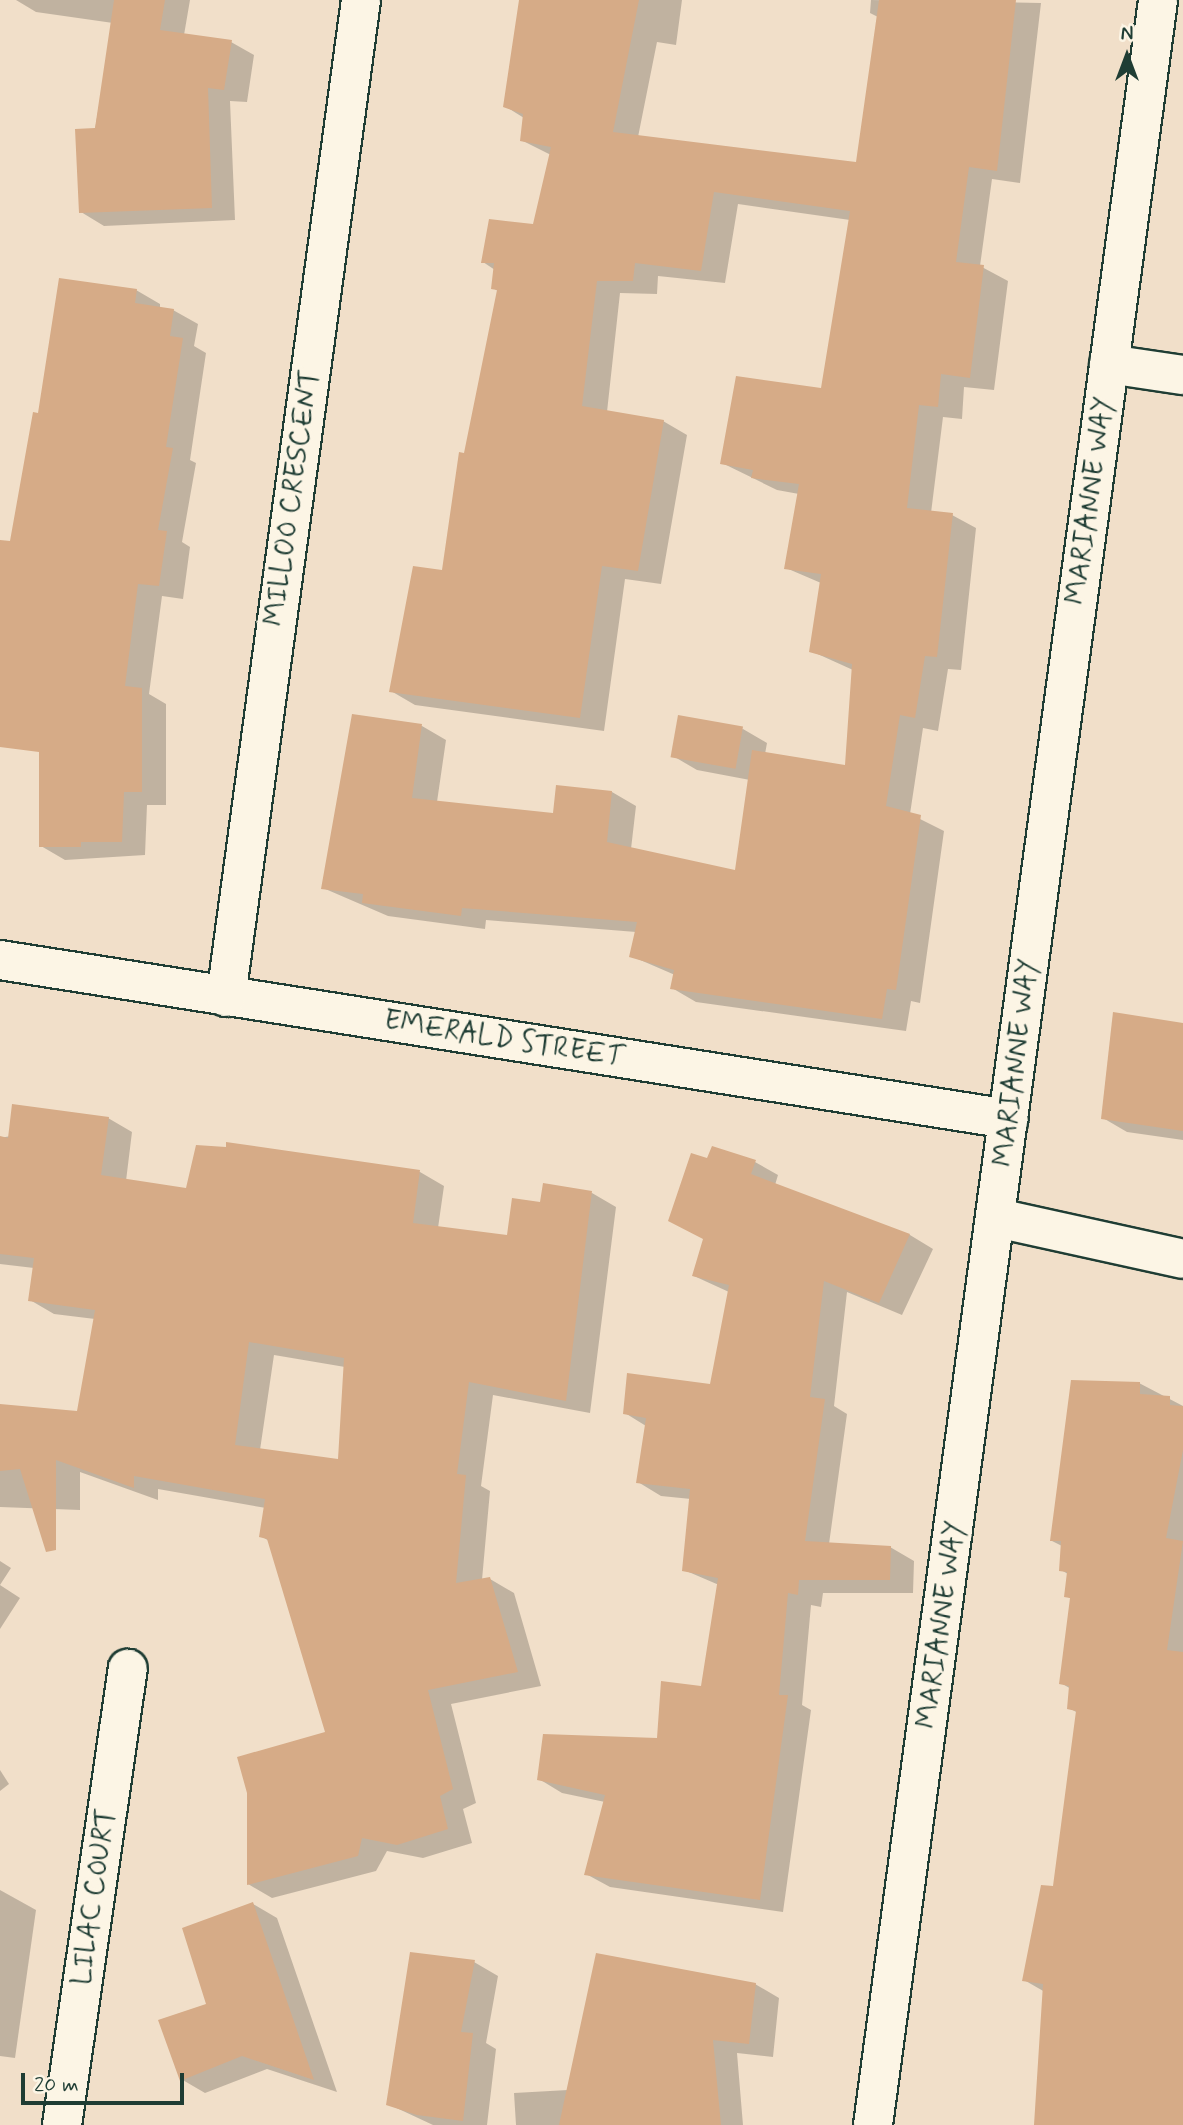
<!DOCTYPE html>
<style>
body{margin:0}
#map{position:relative;width:1183px;height:2125px;overflow:hidden;background:#f1dfc9;font-family:Mynerve,sans-serif}
div>[style]{position:absolute}
.shadow>*{inset:0;background:#0003}
.building>*{inset:0;background:#d6ab87;transform-origin:0 0}
.roads{filter:drop-shadow(2px 0 #1f3d34) drop-shadow(-2px 0 #1f3d34) drop-shadow(0 2px #1f3d34) drop-shadow(0 -2px #1f3d34)}
.minor>*{height:38px;margin:-19px;padding:0 19px;transform-origin:19px;border-radius:19px;background:#fcf5e5}
span{translate:-50% -50%;white-space:nowrap;text-align:center;line-height:1.15;-webkit-text-stroke:7px #fcf5e5;paint-order:stroke}
.street-label{font-size:28px;color:#1f3d34}
.north{position:absolute;left:1092px;top:21px;width:70px;height:70px;-webkit-text-stroke:5px #fcf5e5;paint-order:stroke;rotate:0deg;font-size:19px;font-weight:700;line-height:28px;text-align:center;color:#1f3d34}
.north::after{content:'';display:block;margin:auto;width:24px;height:32px;background:#1f3d34;clip-path:polygon(50% 0,100% 100%,50% 72%,0 100%)}
.scale{position:absolute;left:21px;top:2073px;width:163px;height:32px;box-sizing:border-box;border:4px solid #1f3d34;border-top:0;padding-left:9px;font-size:21px;line-height:24px;white-space:nowrap;color:#1f3d34;-webkit-text-stroke:5px #fcf5e5;paint-order:stroke}
</style>
<div id="map">
<div class="shadow">
<div style="clip-path:polygon(16px 0,190px 0,184px 35px,231px 42px,254px 55px,247px 102px,230px 101px,235px 220px,104px 226px,81px 212px,113px 23px,36px 12px)"></div>
<div style="clip-path:polygon(521px 0,682px 0,676px 45px,657px 42px,638px 137px,858px 164px,878px 17px,870px 13px,871px 0,1041px 3px,1020px 183px,992px 179px,980px 266px,1008px 281px,994px 390px,964px 387px,962px 419px,943px 417px,931px 513px,952px 515px,976px 528px,961px 670px,948px 669px,938px 731px,923px 728px,910px 814px,944px 831px,920px 1003px,911px 1001px,906px 1031px,696px 1002px,672px 988px,675px 975px,631px 956px,636px 932px,486px 920px,485px 929px,388px 916px,323px 888px,353px 716px,422px 726px,446px 740px,437px 802px,554px 814px,612px 792px,636px 806px,631px 849px,736px 872px,750px 780px,697px 770px,673px 756px,743px 729px,767px 743px,765px 754px,847px 767px,853px 670px,811px 651px,821px 583px,786px 568px,799px 494px,777px 490px,722px 463px,822px 390px,850px 220px,738px 204px,725px 283px,658px 276px,657px 294px,620px 293px,607px 412px,663px 421px,687px 435px,661px 584px,625px 579px,604px 731px,415px 705px,391px 691px,444px 572px,498px 291px,493px 288px,495px 270px,483px 262px,535px 226px,551px 155px,521px 140px,524px 118px,505px 106px)"></div>
<div style="clip-path:polygon(136px 290px,160px 304px,160px 308px,173px 310px,198px 324px,194px 346px,206px 353px,190px 460px,196px 463px,182px 542px,190px 547px,183px 599px,162px 596px,149px 694px,166px 704px,166px 805px,147px 805px,145px 855px,65px 860px,41px 846px,40px 415px)"></div>
<div style="clip-path:polygon(1183px 1025px,1183px 1140px,1127px 1132px,1103px 1118px)"></div>
<div style="clip-path:polygon(evenodd,108px 1118px,132px 1132px,126px 1181px,188px 1190px,420px 1172px,444px 1186px,438px 1228px,509px 1237px,541px 1204px,592px 1193px,616px 1207px,590px 1413px,493px 1395px,481px 1486px,490px 1491px,482px 1580px,490px 1579px,514px 1593px,541px 1686px,451px 1704px,476px 1803px,463px 1809px,472px 1843px,423px 1858px,387px 1851px,376px 1871px,272px 1898px,248px 1884px,328px 1733px,269px 1541px,261px 1536px,266px 1508px,158px 1489px,158px 1500px,80px 1472px,80px 1510px,0 1507px,0 1406px,79px 1413px,95px 1319px,54px 1314px,30px 1300px,34px 1268px,0 1264px,0 1138px,108px 1118px,274px 1355px,345px 1367px,340px 1461px,260px 1450px,274px 1355px)"></div>
<div style="clip-path:polygon(708px 1161px,755px 1162px,778px 1175px,775px 1185px,910px 1235px,933px 1249px,902px 1315px,847px 1292px,834px 1406px,847px 1414px,829px 1544px,890px 1547px,914px 1561px,913px 1593px,823px 1593px,821px 1607px,811px 1605px,802px 1705px,811px 1710px,783px 1912px,610px 1887px,586px 1874px,605px 1802px,562px 1793px,539px 1779px,658px 1740px,702px 1688px,719px 1585px,684px 1570px,691px 1499px,661px 1496px,638px 1482px,646px 1426px,625px 1413px,712px 1386px,729px 1292px,694px 1276px,705px 1239px)"></div>
<div style="clip-path:polygon(1139px 1383px,1183px 1406px,1183px 2125px,1035px 2125px,1045px 1992px,1024px 1980px,1055px 1888px,1078px 1713px,1069px 1708px,1071px 1689px,1061px 1683px,1072px 1599px,1066px 1596px,1068px 1574px,1061px 1570px,1062px 1546px,1052px 1541px)"></div>
<div style="clip-path:polygon(0 1561px,11px 1568px,0 1585px,20px 1598px,0 1629px)"></div>
<div style="clip-path:polygon(0 1770px,9px 1784px,0 1791px)"></div>
<div style="clip-path:polygon(0 1890px,36px 1910px,15px 2058px,0 2056px)"></div>
<div style="clip-path:polygon(253px 1904px,277px 1918px,337px 2092px,267px 2069px,205px 2093px,181px 2079px)"></div>
<div style="clip-path:polygon(474px 1962px,498px 1976px,486px 2043px,496px 2049px,487px 2125px,433px 2125px,388px 2104px)"></div>
<div style="clip-path:polygon(755px 1984px,779px 1998px,773px 2057px,737px 2053px,743px 2125px,516px 2125px,514px 2093px,568px 2090px)"></div>
</div>
<div class="building">
<div style="clip-path:polygon(114px 0,165px 0,160px 30px,232px 40px,224px 90px,208px 88px,212px 208px,79px 213px,75px 129px,95px 128px)"></div>
<div style="clip-path:polygon(519px 0,639px 0,613px 132px,856px 162px,879px 0,1016px 0,997px 171px,969px 167px,956px 262px,984px 265px,970px 378px,941px 374px,938px 407px,919px 405px,907px 508px,953px 513px,937px 657px,925px 656px,915px 718px,900px 715px,886px 806px,921px 815px,896px 990px,887px 989px,882px 1019px,670px 989px,674px 970px,629px 957px,637px 922px,462px 908px,461px 916px,362px 903px,363px 894px,321px 889px,352px 714px,422px 724px,412px 798px,553px 813px,556px 785px,612px 791px,607px 842px,735px 870px,752px 750px,845px 765px,852px 664px,809px 652px,821px 574px,784px 569px,799px 484px,751px 478px,753px 470px,720px 464px,736px 376px,821px 388px,850px 211px,714px 192px,701px 271px,635px 263px,633px 281px,597px 281px,582px 406px,664px 420px,638px 571px,602px 566px,580px 718px,389px 692px,413px 566px,442px 570px,459px 452px,464px 453px,497px 290px,491px 289px,494px 263px,481px 263px,489px 219px,533px 224px,551px 147px,520px 141px,523px 114px,503px 107px)"></div>
<div style="clip-path:polygon(59px 278px,137px 289px,135px 303px,174px 309px,170px 336px,183px 338px,166px 447px,173px 448px,158px 530px,167px 531px,159px 586px,138px 584px,125px 686px,142px 688px,142px 792px,124px 792px,122px 842px,81px 842px,81px 847px,39px 847px,39px 752px,0 747px,0 540px,10px 541px,33px 412px,38px 413px)"></div>
<div style="left:678px;top:715px;width:66px;height:43px;rotate:10deg"></div>
<div style="clip-path:polygon(1113px 1012px,1183px 1023px,1183px 1131px,1101px 1119px)"></div>
<div style="clip-path:polygon(evenodd,12px 1104px,109px 1117px,101px 1175px,186px 1188px,196px 1145px,226px 1147px,226px 1142px,420px 1170px,413px 1223px,507px 1235px,512px 1198px,540px 1202px,543px 1183px,592px 1191px,566px 1401px,469px 1382px,457px 1474px,466px 1475px,456px 1583px,490px 1577px,518px 1672px,428px 1690px,453px 1789px,440px 1796px,448px 1829px,397px 1845px,362px 1838px,358px 1856px,247px 1885px,247px 1793px,237px 1757px,325px 1732px,267px 1539px,259px 1537px,265px 1499px,134px 1476px,134px 1488px,56px 1460px,56px 1550px,46px 1552px,20px 1469px,0 1471px,0 1404px,77px 1411px,95px 1310px,28px 1301px,34px 1258px,0 1254px,0 1136px,8px 1138px,12px 1104px,249px 1342px,344px 1358px,338px 1459px,235px 1445px,249px 1342px)"></div>
<div style="clip-path:polygon(712px 1146px,756px 1160px,751px 1174px,910px 1234px,879px 1303px,824px 1281px,810px 1397px,825px 1399px,805px 1541px,891px 1546px,890px 1580px,799px 1580px,798px 1595px,788px 1593px,779px 1695px,788px 1695px,760px 1900px,584px 1875px,605px 1795px,537px 1780px,543px 1734px,657px 1738px,661px 1681px,701px 1686px,718px 1578px,682px 1571px,690px 1489px,636px 1483px,646px 1418px,623px 1414px,627px 1373px,710px 1384px,729px 1285px,692px 1276px,703px 1239px,668px 1221px,691px 1153px,707px 1158px)"></div>
<div style="clip-path:polygon(1071px 1380px,1140px 1382px,1140px 1394px,1170px 1396px,1170px 1405px,1183px 1406px,1183px 1450px,1166px 1538px,1183px 1541px,1167px 1650px,1183px 1652px,1183px 2125px,1034px 2125px,1043px 1984px,1022px 1981px,1041px 1885px,1053px 1886px,1076px 1711px,1067px 1709px,1069px 1686px,1059px 1684px,1070px 1598px,1064px 1597px,1067px 1572px,1059px 1571px,1061px 1541px,1050px 1541px)"></div>
<div style="clip-path:polygon(253px 1902px,314px 2080px,242px 2056px,180px 2081px,158px 2020px,206px 2004px,182px 1928px)"></div>
<div style="clip-path:polygon(410px 1952px,475px 1960px,461px 2032px,473px 2033px,463px 2121px,417px 2115px,386px 2105px)"></div>
<div style="clip-path:polygon(596px 1953px,756px 1983px,749px 2044px,713px 2040px,721px 2125px,559px 2125px)"></div>
</div>
<div class="roads">
<div class="minor">
<div style="left:1109px;top:364px;width:75px;rotate:8.5deg"></div>
<div style="left:0;top:960px;width:1021px;rotate:8.96deg"></div>
<div style="left:226px;top:997px;width:1006px;rotate:-82.29deg"></div>
<div style="left:997px;top:1218px;width:190px;rotate:12.4deg"></div>
<div style="left:62px;top:2125px;width:461px;rotate:-81.8deg"></div>
<div style="left:873px;top:2125px;width:2144px;rotate:-82.36deg"></div>
</div>
</div>
<div class="street-label">
<span style="left:293px;top:498px;rotate:-82deg">MILLOO CRESCENT</span>
<span style="left:1091px;top:501px;rotate:-82deg">MARIANNE WAY</span>
<span style="left:504px;top:1040px;rotate:9deg">EMERALD STREET</span>
<span style="left:1017px;top:1063px;rotate:-83deg">MARIANNE WAY</span>
<span style="left:942px;top:1625px;rotate:-82deg">MARIANNE WAY</span>
<span style="left:95px;top:1897px;rotate:-82deg">LILAC COURT</span>
</div>
<div class="north">N</div>
<div class="scale">20 m</div>
</div>
